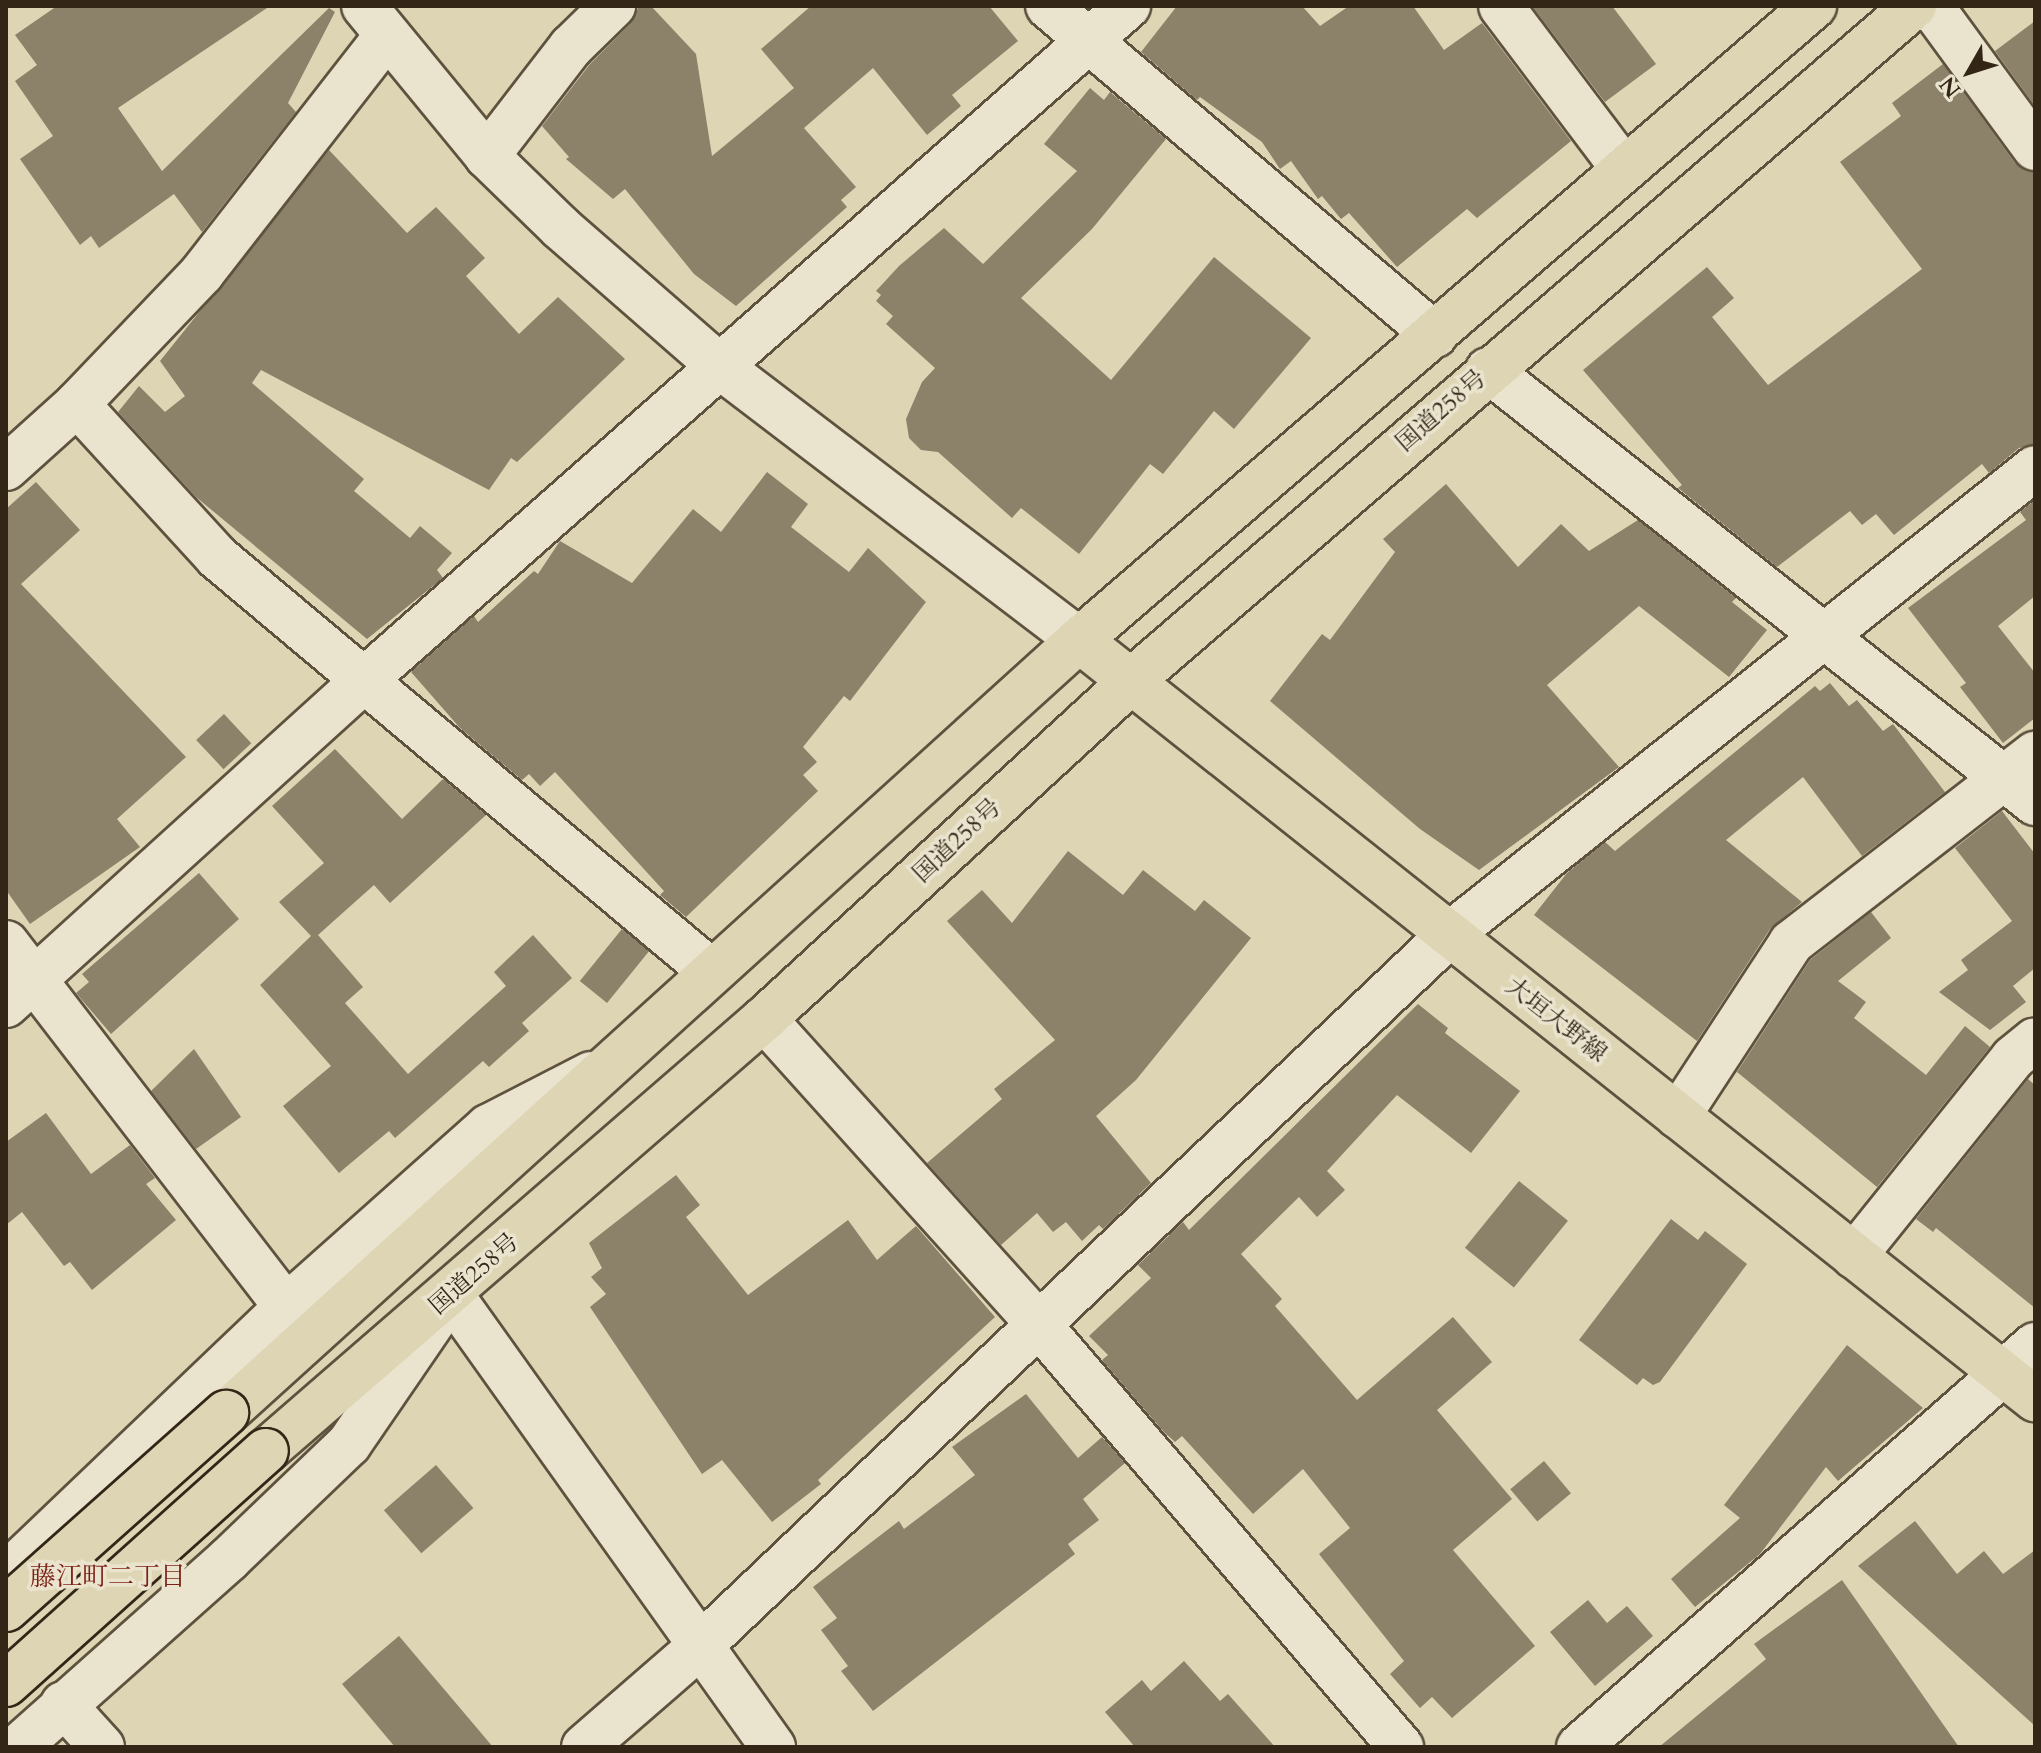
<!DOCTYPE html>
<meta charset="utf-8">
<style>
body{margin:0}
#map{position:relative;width:2041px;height:1753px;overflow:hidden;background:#ded5b5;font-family:Cardo,"Noto Serif JP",serif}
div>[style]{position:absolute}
.building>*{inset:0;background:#8c8169;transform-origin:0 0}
.roads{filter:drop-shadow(2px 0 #5e523e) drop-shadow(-2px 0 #5e523e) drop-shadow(0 2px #5e523e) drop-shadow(0 -2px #5e523e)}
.minor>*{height:44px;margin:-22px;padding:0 22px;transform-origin:22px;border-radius:22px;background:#eae4cf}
.major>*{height:44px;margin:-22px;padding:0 22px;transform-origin:22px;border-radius:22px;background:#ded5b5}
.highway>*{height:44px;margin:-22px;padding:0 22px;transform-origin:22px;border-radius:22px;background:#ded5b5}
.bridges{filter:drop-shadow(2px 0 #332617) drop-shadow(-2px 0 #332617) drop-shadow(0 2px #332617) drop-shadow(0 -2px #332617)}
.highway-bridge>*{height:44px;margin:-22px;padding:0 22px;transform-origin:22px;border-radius:22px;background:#ded5b5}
span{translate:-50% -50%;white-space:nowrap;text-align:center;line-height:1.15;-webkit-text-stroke:7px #eae4cf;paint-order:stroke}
.street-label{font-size:24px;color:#332617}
.neighbourhood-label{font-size:26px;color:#7a1f14}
.frame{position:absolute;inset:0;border:8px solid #332617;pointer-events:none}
.north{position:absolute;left:1929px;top:32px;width:80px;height:80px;-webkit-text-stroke:6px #eae4cf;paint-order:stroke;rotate:231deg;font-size:22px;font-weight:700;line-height:32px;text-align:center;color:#332617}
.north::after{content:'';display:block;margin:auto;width:28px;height:36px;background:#332617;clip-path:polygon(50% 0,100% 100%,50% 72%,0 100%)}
</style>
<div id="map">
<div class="building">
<div style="clip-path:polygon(57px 6px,270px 6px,118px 108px,162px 171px,329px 8px,335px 12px,288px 103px,296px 112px,202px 232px,174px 194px,99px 248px,91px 236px,80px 245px,20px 159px,53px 136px,15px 81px,37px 65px,15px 35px)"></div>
<div style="clip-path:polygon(639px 6px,651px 6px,696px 54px,712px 156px,794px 88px,761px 49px,811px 6px,989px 6px,1018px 41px,952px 95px,961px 106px,927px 135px,873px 68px,804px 128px,856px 187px,841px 200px,847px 207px,736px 306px,694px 274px,625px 189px,613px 199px,566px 159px,569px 157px,542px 126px,590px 64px,630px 24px)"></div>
<div style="clip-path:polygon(1177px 6px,1302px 6px,1320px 26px,1349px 6px,1413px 6px,1444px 50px,1482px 23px,1571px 141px,1477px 218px,1467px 209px,1397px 267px,1349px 213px,1341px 219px,1322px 196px,1318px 199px,1291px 161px,1280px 169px,1262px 142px,1200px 97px,1197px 100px,1141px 52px)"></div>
<div style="clip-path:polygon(1532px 6px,1612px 6px,1656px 64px,1605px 102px)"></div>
<div style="clip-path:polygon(2035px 21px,2035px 106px,1995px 51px)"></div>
<div style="clip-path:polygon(1943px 64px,2015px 163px,2035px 173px,2035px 444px,2019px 448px,1989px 473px,1982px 464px,1894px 535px,1876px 514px,1862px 525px,1850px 511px,1777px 567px,1678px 488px,1682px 485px,1583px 370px,1707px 267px,1734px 298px,1712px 317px,1768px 385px,1922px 269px,1840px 162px,1901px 116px,1892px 103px)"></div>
<div style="clip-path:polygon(1090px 88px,1104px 100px,1110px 92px,1166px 139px,1092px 229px,1021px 298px,1111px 380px,1214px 257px,1311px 338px,1234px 429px,1214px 411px,1163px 474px,1150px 464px,1079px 554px,1021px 508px,1012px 518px,938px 452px,921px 450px,909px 438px,906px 419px,922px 382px,935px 368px,886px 324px,893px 316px,876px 301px,881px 295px,876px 291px,899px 266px,944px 228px,983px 264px,1077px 171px,1044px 144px)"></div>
<div style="clip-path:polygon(329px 150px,407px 233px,436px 207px,485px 258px,466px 276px,519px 334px,558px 297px,625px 359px,517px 462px,511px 458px,489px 490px,261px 370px,252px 383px,364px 479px,354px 491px,410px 538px,420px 526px,452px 553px,437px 570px,443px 578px,367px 639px,196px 497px,118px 412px,139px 386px,165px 412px,185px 396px,160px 361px)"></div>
<div style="clip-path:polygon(767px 472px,808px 504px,791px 527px,849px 572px,868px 548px,926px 602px,850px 701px,844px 696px,803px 747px,817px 762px,803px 775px,818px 791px,686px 917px,660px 895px,664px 891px,555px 772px,540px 786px,529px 774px,522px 780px,460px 728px,411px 672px,474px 616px,478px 622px,534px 571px,538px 574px,560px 541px,632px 583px,693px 509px,721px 532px)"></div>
<div style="clip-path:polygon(36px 482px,80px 530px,21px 584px,186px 757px,117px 819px,140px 847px,30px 924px,6px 890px,6px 509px)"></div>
<div style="clip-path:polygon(1446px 484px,1518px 567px,1561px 524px,1589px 551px,1638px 520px,1736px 598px,1732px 602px,1767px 630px,1729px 677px,1639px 606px,1547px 685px,1619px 767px,1479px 870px,1420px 829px,1270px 701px,1322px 634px,1330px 640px,1395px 552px,1383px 539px)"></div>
<div style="clip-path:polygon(2035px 500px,2035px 596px,1998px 626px,2035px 673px,2035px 718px,2003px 743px,1960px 687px,1966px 683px,1908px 608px,2026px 520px,2020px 512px)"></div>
<div style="clip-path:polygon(1830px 683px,1849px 706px,1857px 700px,1883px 731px,1893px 724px,1945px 792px,1862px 856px,1803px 777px,1726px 840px,1802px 902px,1770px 929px,1697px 1041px,1534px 915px,1567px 873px,1605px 842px,1615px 851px,1815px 686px,1820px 691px)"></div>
<div style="left:224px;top:714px;width:40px;height:38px;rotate:47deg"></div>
<div style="clip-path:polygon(335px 749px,402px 819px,443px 779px,486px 815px,390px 903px,374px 885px,318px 935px,363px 987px,345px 1003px,408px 1074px,506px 986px,494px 972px,533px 935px,572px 978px,522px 1023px,529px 1031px,489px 1067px,483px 1061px,395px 1138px,389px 1131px,339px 1173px,283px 1106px,331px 1066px,260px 985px,311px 936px,279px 902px,324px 863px,272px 806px)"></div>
<div style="clip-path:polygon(2002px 811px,2035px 854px,2035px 968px,2013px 986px,2026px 1002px,1990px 1030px,1939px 992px,1968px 970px,1961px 960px,2012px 921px,1955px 848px)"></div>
<div style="clip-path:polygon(1068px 851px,1123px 895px,1143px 870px,1195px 911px,1204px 900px,1251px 938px,1136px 1080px,1096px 1116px,1151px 1183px,1103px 1229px,1099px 1225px,1082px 1241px,1066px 1222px,1053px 1232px,1037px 1213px,1001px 1245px,927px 1163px,1002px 1099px,994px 1089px,1055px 1040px,947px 921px,982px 890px,1012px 923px)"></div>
<div style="clip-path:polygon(199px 873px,239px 919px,111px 1034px,76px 993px,89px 982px,82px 974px)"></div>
<div style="clip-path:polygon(1871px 912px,1891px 938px,1838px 981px,1866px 1002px,1854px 1018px,1926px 1075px,1965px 1026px,1990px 1047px,1877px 1187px,1737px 1072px,1810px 960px)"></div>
<div style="left:622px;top:929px;width:35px;height:67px;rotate:39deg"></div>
<div style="clip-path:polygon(1418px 1004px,1448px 1028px,1445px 1033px,1520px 1091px,1471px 1153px,1397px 1095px,1327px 1171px,1345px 1190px,1317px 1217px,1299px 1197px,1241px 1254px,1282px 1299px,1275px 1306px,1357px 1400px,1453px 1317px,1492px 1362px,1437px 1410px,1512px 1499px,1453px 1550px,1535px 1646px,1452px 1718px,1432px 1697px,1420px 1708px,1390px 1674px,1404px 1661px,1319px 1554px,1350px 1528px,1303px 1469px,1253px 1514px,1182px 1436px,1175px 1442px,1163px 1431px,1102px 1360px,1108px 1355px,1089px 1336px,1151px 1278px,1138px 1265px,1183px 1222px,1189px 1230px)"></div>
<div style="clip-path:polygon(194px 1049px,241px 1117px,196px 1149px,151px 1091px)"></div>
<div style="clip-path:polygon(2028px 1079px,2035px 1085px,2035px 1308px,1936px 1228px,1933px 1232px,1916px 1219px)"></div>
<div style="clip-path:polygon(46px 1113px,91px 1174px,130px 1145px,155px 1178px,146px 1184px,176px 1220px,92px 1290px,70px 1262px,64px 1266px,22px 1212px,6px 1225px,6px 1142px)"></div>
<div style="clip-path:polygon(676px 1175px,700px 1205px,686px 1217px,748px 1295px,848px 1220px,877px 1260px,916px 1226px,995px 1317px,818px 1480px,821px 1484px,772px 1522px,722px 1460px,702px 1474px,590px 1307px,606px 1294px,591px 1277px,602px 1268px,589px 1243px)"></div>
<div style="left:1519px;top:1181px;width:63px;height:86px;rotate:39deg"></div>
<div style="clip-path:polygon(1671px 1219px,1698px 1240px,1705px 1231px,1747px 1264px,1660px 1382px,1653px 1385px,1643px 1378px,1637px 1385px,1579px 1340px)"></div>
<div style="clip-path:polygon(1847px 1345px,1923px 1408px,1838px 1481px,1826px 1467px,1760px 1554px,1695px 1607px,1671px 1579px,1740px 1518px,1724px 1505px)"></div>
<div style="clip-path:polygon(1026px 1394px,1078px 1458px,1102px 1437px,1125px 1463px,1083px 1499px,1099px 1520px,1068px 1544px,1075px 1554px,873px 1711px,841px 1671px,848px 1666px,821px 1630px,837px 1618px,813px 1587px,899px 1521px,904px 1529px,975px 1475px,952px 1447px)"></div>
<div style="left:1544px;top:1461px;width:42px;height:44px;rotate:50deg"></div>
<div style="left:436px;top:1465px;width:57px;height:69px;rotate:49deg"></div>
<div style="clip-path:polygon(1915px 1521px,1957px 1574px,1984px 1551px,2003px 1574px,2035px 1550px,2035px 1726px,1858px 1566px)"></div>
<div style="clip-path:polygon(1842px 1580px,1959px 1747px,1659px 1747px,1766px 1659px,1754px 1644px)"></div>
<div style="clip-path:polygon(1588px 1600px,1607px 1623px,1627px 1606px,1653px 1636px,1595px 1686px,1550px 1632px)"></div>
<div style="clip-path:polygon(399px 1636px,493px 1747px,395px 1747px,342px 1684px)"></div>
<div style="clip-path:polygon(1184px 1661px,1220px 1701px,1228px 1694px,1275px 1747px,1135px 1747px,1105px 1712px,1142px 1680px,1151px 1691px)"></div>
</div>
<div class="roads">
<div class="minor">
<div style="left:364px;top:6px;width:194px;rotate:50.6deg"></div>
<div style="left:487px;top:156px;width:103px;rotate:44.2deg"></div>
<div style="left:561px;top:228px;width:208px;rotate:41.1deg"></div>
<div style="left:718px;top:365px;width:454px;rotate:37.3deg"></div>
<div style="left:1048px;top:6px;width:508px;rotate:40.37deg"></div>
<div style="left:1501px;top:6px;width:203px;rotate:53deg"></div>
<div style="left:1931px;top:6px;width:176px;rotate:53.8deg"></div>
<div style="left:487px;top:156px;width:138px;rotate:-52.4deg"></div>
<div style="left:571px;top:47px;width:59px;rotate:-44.3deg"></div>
<div style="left:1488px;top:370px;width:698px;rotate:38.36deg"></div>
<div style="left:77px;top:404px;width:207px;rotate:47.5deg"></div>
<div style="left:217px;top:557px;width:646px;rotate:39.98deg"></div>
<div style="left:6px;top:468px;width:96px;rotate:-42deg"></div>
<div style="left:77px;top:404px;width:181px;rotate:-46.3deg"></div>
<div style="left:202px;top:273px;width:298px;rotate:-52.1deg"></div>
<div style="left:6px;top:943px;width:459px;rotate:52.4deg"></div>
<div style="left:6px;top:1005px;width:481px;rotate:-42.2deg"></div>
<div style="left:362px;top:682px;width:1022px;rotate:-41.43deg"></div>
<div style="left:764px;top:1019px;width:413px;rotate:48deg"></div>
<div style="left:1040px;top:1326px;width:555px;rotate:49.39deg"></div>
<div style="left:1678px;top:1116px;width:207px;rotate:-56.8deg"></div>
<div style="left:1791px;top:943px;width:309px;rotate:-37.8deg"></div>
<div style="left:1854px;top:1256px;width:254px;rotate:-51.2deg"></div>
<div style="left:2013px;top:1058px;width:28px;rotate:-39deg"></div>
<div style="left:6px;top:1575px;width:388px;rotate:-43.7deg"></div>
<div style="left:286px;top:1307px;width:271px;rotate:-41.7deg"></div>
<div style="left:488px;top:1127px;width:116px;rotate:-27.2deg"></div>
<div style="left:63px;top:1704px;width:58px;rotate:47.8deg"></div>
<div style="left:18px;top:1747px;width:283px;rotate:-41.7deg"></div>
<div style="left:229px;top:1559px;width:166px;rotate:-43.8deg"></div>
<div style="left:349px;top:1444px;width:181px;rotate:-55.6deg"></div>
<div style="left:451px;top:1295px;width:555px;rotate:54.53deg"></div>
<div style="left:584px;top:1747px;width:154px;rotate:-41deg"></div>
<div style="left:700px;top:1646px;width:1033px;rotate:-43.51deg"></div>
<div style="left:1449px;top:935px;width:749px;rotate:-38.55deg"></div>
<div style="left:1579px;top:1747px;width:608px;rotate:-41.4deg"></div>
</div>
<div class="major">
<div style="left:1079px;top:640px;width:1221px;rotate:38.45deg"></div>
</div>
<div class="highway">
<div style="left:226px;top:1413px;width:1151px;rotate:-42.18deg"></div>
<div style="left:1079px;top:640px;width:971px;rotate:-40.78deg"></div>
<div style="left:266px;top:1451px;width:659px;rotate:-40.94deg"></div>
<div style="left:764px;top:1019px;width:499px;rotate:-42.6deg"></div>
<div style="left:1131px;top:681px;width:1034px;rotate:-40.76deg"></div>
</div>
</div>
<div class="bridges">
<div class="highway-bridge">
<div style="left:6px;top:1609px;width:295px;rotate:-41.7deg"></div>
<div style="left:6px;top:1684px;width:349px;rotate:-41.9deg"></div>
</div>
</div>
<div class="street-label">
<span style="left:1441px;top:411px;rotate:-41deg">国道258号</span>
<span style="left:957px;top:841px;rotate:-43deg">国道258号</span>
<span style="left:1556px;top:1020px;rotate:38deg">大垣大野線</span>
<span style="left:474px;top:1274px;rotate:-41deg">国道258号</span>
</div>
<div class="neighbourhood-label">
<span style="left:108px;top:1577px">藤江町二丁目</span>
</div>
<div class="frame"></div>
<div class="north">N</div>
</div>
